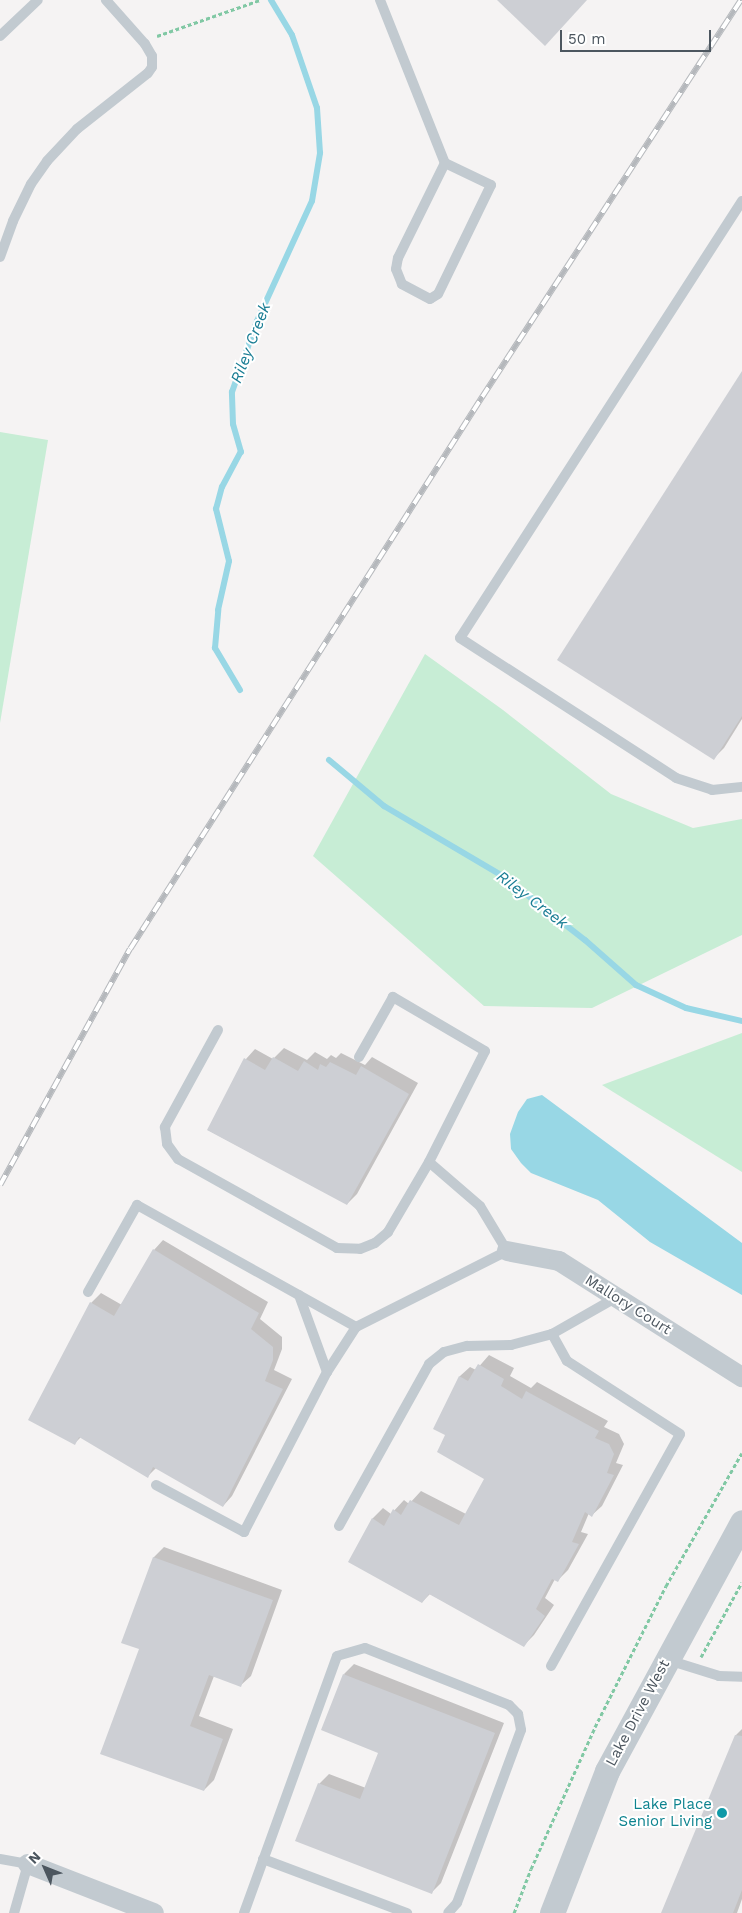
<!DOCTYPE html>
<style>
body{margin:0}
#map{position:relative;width:742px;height:1913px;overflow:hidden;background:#f5f3f3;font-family:"Work Sans",sans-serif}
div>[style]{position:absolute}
.green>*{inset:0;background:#c7edd5}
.water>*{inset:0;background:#98d7e5}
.shadow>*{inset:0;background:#0003}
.stream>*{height:6px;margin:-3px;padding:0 3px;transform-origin:3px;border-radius:3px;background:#98d7e5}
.building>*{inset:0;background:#cdcfd4}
.path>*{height:3px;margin-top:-1.5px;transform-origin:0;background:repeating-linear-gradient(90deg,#81c8a4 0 4px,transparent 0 6.5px)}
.service>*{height:10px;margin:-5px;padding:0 5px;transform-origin:5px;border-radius:5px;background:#c2cad0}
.minor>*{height:20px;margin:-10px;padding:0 10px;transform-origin:10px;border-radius:10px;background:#c2cad0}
.tertiary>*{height:25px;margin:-12.5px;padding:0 12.5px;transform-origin:12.5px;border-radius:12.5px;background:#c2cad0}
.rail>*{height:5.5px;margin-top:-2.75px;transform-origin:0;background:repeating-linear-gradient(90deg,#fff 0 11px,#b5b8bc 0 22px);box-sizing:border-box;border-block:1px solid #b5b8bc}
.dots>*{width:14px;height:14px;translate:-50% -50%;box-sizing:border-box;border:2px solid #fff;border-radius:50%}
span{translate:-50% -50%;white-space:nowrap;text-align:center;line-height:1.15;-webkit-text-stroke:4px #fff;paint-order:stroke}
.street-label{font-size:15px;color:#4c565f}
.culture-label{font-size:15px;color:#0d838f}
.right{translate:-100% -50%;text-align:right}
.water-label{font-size:16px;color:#197d94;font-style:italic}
.north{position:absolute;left:20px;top:1843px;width:50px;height:50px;-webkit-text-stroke:4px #fff;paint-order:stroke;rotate:314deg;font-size:14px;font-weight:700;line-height:20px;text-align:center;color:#4c565f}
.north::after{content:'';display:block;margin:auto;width:18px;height:22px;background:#4c565f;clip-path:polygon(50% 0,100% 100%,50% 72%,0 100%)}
.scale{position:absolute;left:560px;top:30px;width:151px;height:22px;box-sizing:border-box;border:2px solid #4c565f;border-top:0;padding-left:6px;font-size:15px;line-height:18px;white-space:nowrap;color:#4c565f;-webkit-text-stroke:4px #fff;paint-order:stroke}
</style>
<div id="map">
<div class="green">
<div style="clip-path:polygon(0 432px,48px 440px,0 723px)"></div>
<div style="clip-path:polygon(425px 654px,503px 710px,611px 794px,693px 828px,742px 819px,742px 935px,592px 1008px,484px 1006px,313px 856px)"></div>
<div style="clip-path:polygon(742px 1033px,742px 1172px,602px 1085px)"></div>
</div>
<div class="water">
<div style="clip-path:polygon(542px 1095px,742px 1243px,742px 1295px,650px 1242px,598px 1200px,531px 1173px,521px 1163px,511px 1149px,510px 1134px,518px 1112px,527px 1099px)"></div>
</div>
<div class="shadow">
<div style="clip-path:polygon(742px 373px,742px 719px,724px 748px,714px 758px)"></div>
<div style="clip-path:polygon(284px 1048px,307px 1060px,315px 1052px,327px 1059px,331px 1055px,336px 1058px,341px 1053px,365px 1065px,372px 1057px,418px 1083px,357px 1194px,347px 1204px,208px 1130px,246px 1059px,255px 1049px,273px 1059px)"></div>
<div style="clip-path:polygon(163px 1240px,268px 1302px,260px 1319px,282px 1337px,282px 1349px,274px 1370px,292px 1379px,232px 1496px,223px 1506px,157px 1467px,148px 1476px,81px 1437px,75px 1443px,91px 1303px,101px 1293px,122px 1305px,154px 1250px)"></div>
<div style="clip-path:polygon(489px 1355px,514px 1368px,510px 1376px,531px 1388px,537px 1382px,608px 1421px,604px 1427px,619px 1434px,624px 1444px,616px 1463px,623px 1465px,602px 1506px,592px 1515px,589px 1513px,581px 1532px,588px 1534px,568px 1570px,558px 1580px,555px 1579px,545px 1598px,554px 1605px,534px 1635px,524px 1645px,430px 1594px,422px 1602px,350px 1562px,373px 1518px,383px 1508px,391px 1514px,404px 1500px,409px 1504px,421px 1491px,466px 1514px,486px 1478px,447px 1434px,435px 1428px,460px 1376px,470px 1367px,476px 1370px)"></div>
<div style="clip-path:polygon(164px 1547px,282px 1590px,251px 1676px,241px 1685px,214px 1676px,199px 1716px,233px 1729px,214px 1780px,204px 1790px,140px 1648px,123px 1642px,154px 1557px)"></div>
<div style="clip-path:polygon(354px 1664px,504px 1723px,441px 1883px,431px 1893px,319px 1784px,329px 1774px,366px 1788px,380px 1752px,344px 1674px)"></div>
<div style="clip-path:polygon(742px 1729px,742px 1899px,737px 1913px,663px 1913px,736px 1735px)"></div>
</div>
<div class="stream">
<div style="left:240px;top:690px;width:49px;rotate:-120.8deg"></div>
<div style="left:215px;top:648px;width:38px;rotate:-85deg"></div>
<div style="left:218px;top:610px;width:50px;rotate:-77.3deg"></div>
<div style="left:229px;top:561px;width:54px;rotate:-104deg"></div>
<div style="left:216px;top:509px;width:23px;rotate:-75deg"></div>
<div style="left:222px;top:487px;width:40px;rotate:-62deg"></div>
<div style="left:241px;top:452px;width:29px;rotate:-106deg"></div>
<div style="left:233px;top:424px;width:32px;rotate:-92deg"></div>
<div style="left:232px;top:392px;width:75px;rotate:-70.6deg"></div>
<div style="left:257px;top:321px;width:132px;rotate:-65.4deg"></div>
<div style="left:312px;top:201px;width:49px;rotate:-80.5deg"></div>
<div style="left:320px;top:153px;width:45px;rotate:-93.8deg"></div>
<div style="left:317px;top:108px;width:77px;rotate:-108.9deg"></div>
<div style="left:292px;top:35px;width:41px;rotate:-121deg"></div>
<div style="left:329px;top:760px;width:72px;rotate:39.9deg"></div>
<div style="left:384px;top:806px;width:138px;rotate:30.5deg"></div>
<div style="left:503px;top:876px;width:104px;rotate:38deg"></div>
<div style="left:585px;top:940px;width:68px;rotate:41.4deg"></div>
<div style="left:636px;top:985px;width:55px;rotate:24.7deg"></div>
<div style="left:686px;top:1008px;width:57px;rotate:13.1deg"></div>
</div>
<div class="building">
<div style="clip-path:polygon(497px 0,587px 0,545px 46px)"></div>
<div style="clip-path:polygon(742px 371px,742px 716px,714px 760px,557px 660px)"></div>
<div style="clip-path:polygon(273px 1057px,298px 1071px,304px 1061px,318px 1070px,320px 1064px,326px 1067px,330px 1062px,356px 1075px,361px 1066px,409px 1094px,347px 1205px,207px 1130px,244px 1058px,265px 1070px)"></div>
<div style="clip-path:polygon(153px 1249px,259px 1313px,251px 1329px,273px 1347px,273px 1360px,265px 1381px,283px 1389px,223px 1507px,153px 1467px,148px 1478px,79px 1437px,75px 1445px,28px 1420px,90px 1302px,114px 1316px)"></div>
<div style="clip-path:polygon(478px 1364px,504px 1379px,501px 1386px,522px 1399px,526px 1391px,599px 1431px,595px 1438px,609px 1444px,614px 1454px,607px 1473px,614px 1475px,592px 1517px,585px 1512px,572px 1542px,579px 1544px,558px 1582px,552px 1579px,536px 1609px,545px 1616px,524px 1647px,429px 1594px,422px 1603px,348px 1562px,372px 1518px,384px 1526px,393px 1509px,401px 1515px,410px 1500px,459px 1525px,484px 1479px,437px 1452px,445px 1435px,433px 1429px,459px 1376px,468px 1381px)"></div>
<div style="clip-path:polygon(153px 1557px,273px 1600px,241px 1687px,209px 1675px,190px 1726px,223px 1739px,204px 1791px,100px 1754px,139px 1649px,121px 1643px)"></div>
<div style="clip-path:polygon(343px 1674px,495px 1733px,432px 1894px,295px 1841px,318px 1783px,360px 1799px,378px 1753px,321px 1730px)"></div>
<div style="clip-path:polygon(735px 1735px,742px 1736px,742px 1890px,733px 1913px,661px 1913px)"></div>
</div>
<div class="path">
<div style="left:157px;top:36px;width:109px;rotate:-19.3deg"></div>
<div style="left:701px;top:1657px;width:85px;rotate:-61.3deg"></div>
<div style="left:514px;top:1913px;width:47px;rotate:-68.9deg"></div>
<div style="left:531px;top:1869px;width:156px;rotate:-65.7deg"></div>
<div style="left:595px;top:1727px;width:158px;rotate:-63.3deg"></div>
<div style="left:666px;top:1586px;width:153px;rotate:-60.3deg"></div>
</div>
<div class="service">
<div style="left:380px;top:0;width:175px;rotate:68.3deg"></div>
<div style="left:445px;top:163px;width:51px;rotate:25.6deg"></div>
<div style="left:491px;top:185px;width:121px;rotate:115.9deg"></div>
<div style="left:438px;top:294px;width:9px;rotate:148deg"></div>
<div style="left:430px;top:299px;width:32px;rotate:-152deg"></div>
<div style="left:402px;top:284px;width:16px;rotate:-112deg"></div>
<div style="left:396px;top:269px;width:11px;rotate:-80deg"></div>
<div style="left:398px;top:258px;width:106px;rotate:-63.7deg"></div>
<div style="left:0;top:36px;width:52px;rotate:-43.5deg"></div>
<div style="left:742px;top:201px;width:520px;rotate:122.83deg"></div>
<div style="left:460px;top:638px;width:257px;rotate:32.9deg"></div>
<div style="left:676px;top:778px;width:38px;rotate:18deg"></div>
<div style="left:712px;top:790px;width:30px;rotate:-6deg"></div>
<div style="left:0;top:257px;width:38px;rotate:-70deg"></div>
<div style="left:13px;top:221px;width:41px;rotate:-64.1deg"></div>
<div style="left:31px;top:184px;width:28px;rotate:-55deg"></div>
<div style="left:47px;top:161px;width:44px;rotate:-46.8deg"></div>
<div style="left:77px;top:129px;width:90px;rotate:-38.3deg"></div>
<div style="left:148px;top:73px;width:7px;rotate:-56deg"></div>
<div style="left:152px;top:67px;width:11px;rotate:-90deg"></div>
<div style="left:152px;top:56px;width:14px;rotate:-120deg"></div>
<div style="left:145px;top:44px;width:59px;rotate:-131.6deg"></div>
<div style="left:218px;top:1030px;width:111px;rotate:118.7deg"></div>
<div style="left:165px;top:1127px;width:17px;rotate:83deg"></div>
<div style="left:167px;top:1144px;width:19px;rotate:54deg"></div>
<div style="left:178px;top:1159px;width:182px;rotate:29.2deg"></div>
<div style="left:337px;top:1248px;width:23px;rotate:2deg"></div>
<div style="left:360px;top:1249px;width:16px;rotate:-22deg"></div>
<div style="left:375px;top:1243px;width:17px;rotate:-40deg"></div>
<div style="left:388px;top:1232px;width:81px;rotate:-59.6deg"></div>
<div style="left:88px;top:1292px;width:100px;rotate:-60.6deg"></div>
<div style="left:137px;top:1205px;width:251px;rotate:29.1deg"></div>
<div style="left:356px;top:1327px;width:169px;rotate:-26.7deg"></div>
<div style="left:507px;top:1251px;width:52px;rotate:-121deg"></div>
<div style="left:480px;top:1206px;width:67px;rotate:-139.2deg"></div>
<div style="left:429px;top:1162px;width:124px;rotate:-63.2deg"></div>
<div style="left:485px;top:1051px;width:107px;rotate:-149.6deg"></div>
<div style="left:393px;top:997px;width:69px;rotate:119.5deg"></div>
<div style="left:299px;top:1295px;width:82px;rotate:70deg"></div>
<div style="left:156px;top:1485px;width:100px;rotate:28.1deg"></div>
<div style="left:244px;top:1532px;width:180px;rotate:-62.6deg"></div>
<div style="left:327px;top:1372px;width:54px;rotate:-57.2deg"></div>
<div style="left:339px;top:1526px;width:185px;rotate:-60.9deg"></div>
<div style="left:429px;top:1364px;width:19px;rotate:-39deg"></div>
<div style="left:444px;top:1352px;width:24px;rotate:-15deg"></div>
<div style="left:467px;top:1346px;width:44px;rotate:-1.3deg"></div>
<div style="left:511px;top:1345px;width:42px;rotate:-15deg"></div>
<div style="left:552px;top:1334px;width:75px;rotate:-29.6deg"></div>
<div style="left:668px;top:1660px;width:53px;rotate:17.4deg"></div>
<div style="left:719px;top:1676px;width:23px;rotate:2deg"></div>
<div style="left:551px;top:1666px;width:265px;rotate:-60.9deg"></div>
<div style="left:680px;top:1434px;width:135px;rotate:-147.1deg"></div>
<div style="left:567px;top:1361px;width:31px;rotate:-119deg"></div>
<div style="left:0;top:1859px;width:28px;rotate:10deg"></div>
<div style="left:28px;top:1864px;width:51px;rotate:105.9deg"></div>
<div style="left:263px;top:1859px;width:154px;rotate:20.6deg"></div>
<div style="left:244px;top:1913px;width:273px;rotate:-70.1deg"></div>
<div style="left:337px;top:1656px;width:29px;rotate:-16deg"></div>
<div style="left:365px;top:1648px;width:155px;rotate:21.6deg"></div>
<div style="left:509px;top:1705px;width:13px;rotate:45deg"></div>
<div style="left:518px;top:1714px;width:16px;rotate:79deg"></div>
<div style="left:521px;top:1730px;width:184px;rotate:110.3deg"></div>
<div style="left:457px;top:1903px;width:13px;rotate:132deg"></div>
</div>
<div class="minor">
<div style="left:507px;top:1251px;width:53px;rotate:10.9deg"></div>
<div style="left:559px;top:1261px;width:217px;rotate:32.4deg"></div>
<div style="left:28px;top:1864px;width:135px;rotate:21.3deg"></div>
</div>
<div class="tertiary">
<div style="left:552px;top:1913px;width:152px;rotate:-68.8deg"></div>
<div style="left:607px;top:1771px;width:283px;rotate:-61.5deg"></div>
</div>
<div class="rail">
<div style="left:0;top:1185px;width:269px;rotate:-61.2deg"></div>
<div style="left:130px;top:949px;width:655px;rotate:-57.48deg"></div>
<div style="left:482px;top:397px;width:474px;rotate:-56.9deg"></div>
</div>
<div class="dots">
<div style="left:722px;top:1813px;background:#0f9aa8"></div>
</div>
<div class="street-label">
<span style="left:628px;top:1305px;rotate:32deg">Mallory Court</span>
<span style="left:638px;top:1713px;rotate:-62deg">Lake Drive West</span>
</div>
<div class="culture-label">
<span class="right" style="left:712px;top:1813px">Lake Place<br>Senior Living</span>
</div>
<div class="water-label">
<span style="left:251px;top:343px;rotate:-69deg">Riley Creek</span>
<span style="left:532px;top:900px;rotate:37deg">Riley Creek</span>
</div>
<div class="north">N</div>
<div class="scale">50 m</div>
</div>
